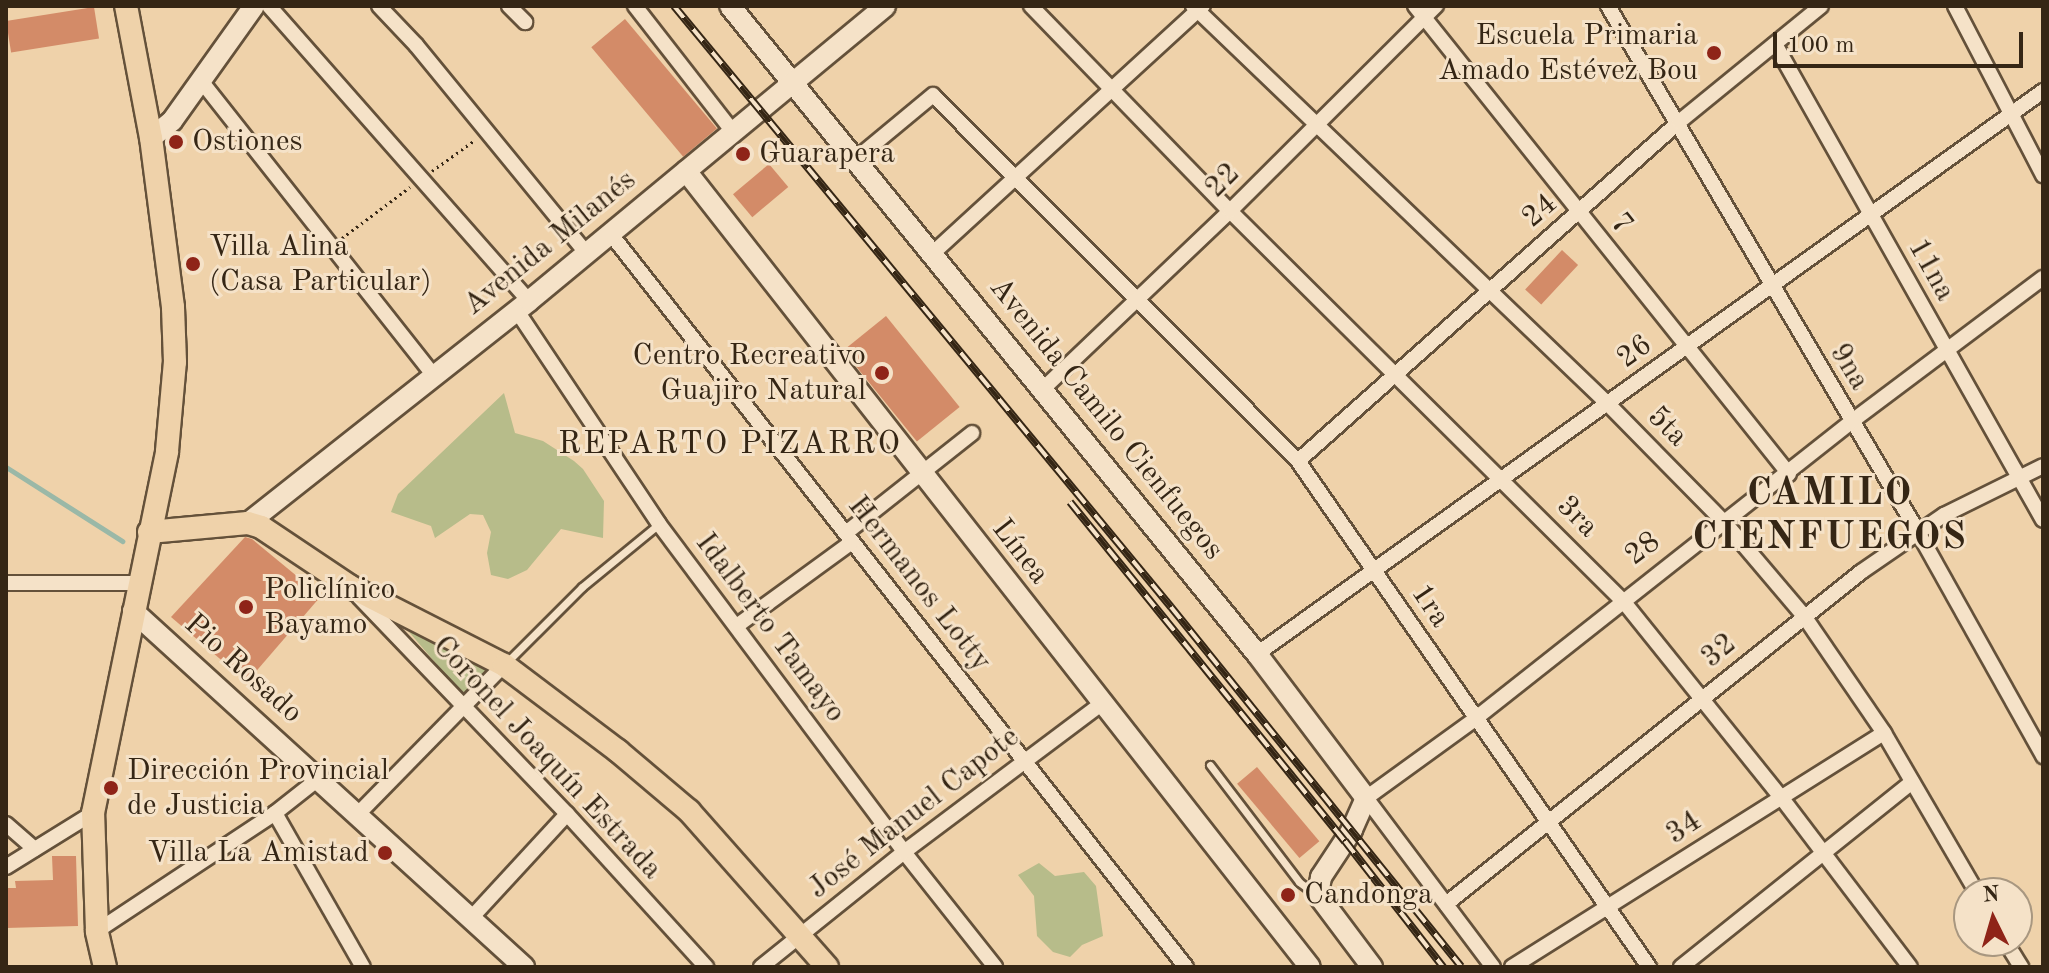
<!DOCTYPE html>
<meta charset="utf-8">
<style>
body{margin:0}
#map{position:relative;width:2049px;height:973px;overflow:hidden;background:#efd2aa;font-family:"Old Standard TT",serif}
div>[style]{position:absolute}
.green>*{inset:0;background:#b7bc8a}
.stream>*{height:5px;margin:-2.5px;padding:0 2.5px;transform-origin:2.5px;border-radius:2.5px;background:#9ab8a7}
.building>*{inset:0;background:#d38b68;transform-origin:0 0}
.path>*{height:3px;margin-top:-1.5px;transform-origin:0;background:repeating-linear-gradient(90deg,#352615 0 2px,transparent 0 6px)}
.roads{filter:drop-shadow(2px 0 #64513a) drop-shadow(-2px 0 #64513a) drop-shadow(0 2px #64513a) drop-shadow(0 -2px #64513a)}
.lane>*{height:7px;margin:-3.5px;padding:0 3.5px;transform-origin:3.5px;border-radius:3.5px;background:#f5e2c8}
.street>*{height:14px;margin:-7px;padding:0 7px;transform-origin:7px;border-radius:7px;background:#f5e2c8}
.secondary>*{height:20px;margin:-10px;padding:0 10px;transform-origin:10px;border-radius:10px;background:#f5e2c8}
.primary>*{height:22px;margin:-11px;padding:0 11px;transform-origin:11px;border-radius:11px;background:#efd2aa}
.rail>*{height:8px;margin-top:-4px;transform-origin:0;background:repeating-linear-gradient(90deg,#f5e2c8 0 15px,#352615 0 30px);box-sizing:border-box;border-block:2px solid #352615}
.dots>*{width:22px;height:22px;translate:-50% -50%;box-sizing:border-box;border:4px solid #f5e2c8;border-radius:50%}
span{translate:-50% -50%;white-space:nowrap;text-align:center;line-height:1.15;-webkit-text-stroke:6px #f5e2c8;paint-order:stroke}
.poi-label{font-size:30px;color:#352615}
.right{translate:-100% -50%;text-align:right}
.left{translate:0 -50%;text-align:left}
.street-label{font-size:30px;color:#352615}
.neighbourhood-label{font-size:32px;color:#352615;letter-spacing:2px}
.district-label{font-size:38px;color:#352615;font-weight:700;letter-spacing:2px}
.frame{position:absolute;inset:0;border:8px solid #352615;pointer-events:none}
.north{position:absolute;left:1953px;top:877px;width:80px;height:80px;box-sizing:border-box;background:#f5e2c8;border:2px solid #a89780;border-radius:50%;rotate:355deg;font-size:22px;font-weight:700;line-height:32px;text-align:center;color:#352615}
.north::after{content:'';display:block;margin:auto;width:28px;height:36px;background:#8f2418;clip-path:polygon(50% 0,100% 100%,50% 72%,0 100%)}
.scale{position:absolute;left:1773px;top:32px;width:250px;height:36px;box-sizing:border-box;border:4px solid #352615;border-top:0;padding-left:10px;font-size:24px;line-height:28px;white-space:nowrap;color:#352615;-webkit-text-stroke:6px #f5e2c8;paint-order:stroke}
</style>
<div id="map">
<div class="green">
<div style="clip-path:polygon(504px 393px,515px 433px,543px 441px,574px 461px,583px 469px,604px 501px,603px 538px,561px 529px,527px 570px,508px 579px,491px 575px,487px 553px,491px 532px,483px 515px,470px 514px,435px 538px,431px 526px,391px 512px,398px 494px)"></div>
<div style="clip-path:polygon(404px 626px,497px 670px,467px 700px)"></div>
<div style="clip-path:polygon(1039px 863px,1055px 876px,1084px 872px,1096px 886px,1103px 936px,1082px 945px,1070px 957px,1053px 952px,1037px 936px,1034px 896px,1018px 875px)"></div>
</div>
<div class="stream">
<div style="left:6px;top:467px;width:138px;rotate:32.5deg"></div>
</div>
<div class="building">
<div style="left:94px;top:7px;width:32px;height:89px;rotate:81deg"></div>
<div style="left:625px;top:19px;width:143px;height:44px;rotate:50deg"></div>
<div style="left:769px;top:164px;width:30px;height:47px;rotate:50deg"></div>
<div style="left:1562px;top:250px;width:22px;height:54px;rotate:43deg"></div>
<div style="left:886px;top:316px;width:117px;height:55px;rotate:51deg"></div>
<div style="clip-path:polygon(245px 537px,252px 539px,321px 596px,247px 682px,171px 617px)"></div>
<div style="left:1257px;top:767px;width:97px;height:26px;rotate:50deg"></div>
<div style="clip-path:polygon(52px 856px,76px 856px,78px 926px,6px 928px,6px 888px,16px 888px,15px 881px,53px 880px)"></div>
</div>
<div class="path">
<div style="left:432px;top:171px;width:53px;rotate:-35.8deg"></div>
<div style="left:342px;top:238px;width:85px;rotate:-36.9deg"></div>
</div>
<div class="roads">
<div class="lane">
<div style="left:505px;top:664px;width:109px;rotate:-45deg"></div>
<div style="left:582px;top:587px;width:99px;rotate:-39.3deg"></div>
<div style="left:1210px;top:765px;width:147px;rotate:52.7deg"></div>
<div style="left:1299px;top:882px;width:19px;rotate:36deg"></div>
</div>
<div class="street">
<div style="left:269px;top:6px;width:393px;rotate:48.6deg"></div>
<div style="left:379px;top:6px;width:54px;rotate:46.5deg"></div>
<div style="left:416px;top:45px;width:269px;rotate:50.7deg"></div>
<div style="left:509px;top:6px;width:23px;rotate:45deg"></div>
<div style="left:635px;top:6px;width:161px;rotate:52.1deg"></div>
<div style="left:1031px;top:6px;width:286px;rotate:45.9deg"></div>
<div style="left:1230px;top:211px;width:555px;rotate:44.78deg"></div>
<div style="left:1624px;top:602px;width:250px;rotate:51.2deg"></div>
<div style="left:1781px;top:797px;width:213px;rotate:52.8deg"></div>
<div style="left:1193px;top:6px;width:575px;rotate:43.8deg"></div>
<div style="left:1608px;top:404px;width:168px;rotate:45.5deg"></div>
<div style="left:1726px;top:524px;width:121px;rotate:49.7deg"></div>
<div style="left:1804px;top:616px;width:142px;rotate:55.6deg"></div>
<div style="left:1884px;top:733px;width:185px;rotate:59.8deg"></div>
<div style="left:1415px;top:6px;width:599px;rotate:51.37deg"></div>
<div style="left:1608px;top:6px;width:611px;rotate:59.49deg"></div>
<div style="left:1918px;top:532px;width:257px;rotate:60.8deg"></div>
<div style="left:1955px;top:6px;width:191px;rotate:62.5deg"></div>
<div style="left:1775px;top:44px;width:546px;rotate:60.62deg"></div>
<div style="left:202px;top:82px;width:373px;rotate:51.7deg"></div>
<div style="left:856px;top:159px;width:100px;rotate:-39.7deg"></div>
<div style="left:933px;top:95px;width:517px;rotate:45.08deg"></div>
<div style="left:1298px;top:461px;width:616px;rotate:55.25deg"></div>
<div style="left:610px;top:233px;width:933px;rotate:51.88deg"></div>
<div style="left:933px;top:253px;width:366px;rotate:-42.5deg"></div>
<div style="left:517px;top:311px;width:256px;rotate:56.3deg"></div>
<div style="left:659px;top:524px;width:409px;rotate:53.2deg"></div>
<div style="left:904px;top:852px;width:147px;rotate:51.6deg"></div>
<div style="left:1043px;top:389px;width:258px;rotate:-43.6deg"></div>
<div style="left:1230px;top:211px;width:291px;rotate:-44.9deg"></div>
<div style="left:1298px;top:461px;width:510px;rotate:-41.66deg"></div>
<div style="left:1679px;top:122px;width:183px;rotate:-39.2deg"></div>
<div style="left:846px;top:533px;width:161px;rotate:-38.4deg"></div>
<div style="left:6px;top:583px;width:133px"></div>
<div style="left:359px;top:597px;width:301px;rotate:46.2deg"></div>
<div style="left:567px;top:814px;width:207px;rotate:47.7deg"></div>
<div style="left:738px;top:625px;width:141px;rotate:-36.1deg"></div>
<div style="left:1257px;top:654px;width:967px;rotate:-35.61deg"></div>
<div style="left:275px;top:813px;width:177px;rotate:60.3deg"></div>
<div style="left:359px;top:813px;width:207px;rotate:-45.6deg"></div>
<div style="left:6px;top:824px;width:38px;rotate:41deg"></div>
<div style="left:6px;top:867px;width:102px;rotate:-31.8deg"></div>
<div style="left:1446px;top:904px;width:531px;rotate:-38.66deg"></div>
<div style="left:1861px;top:572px;width:101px;rotate:-34.5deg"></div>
<div style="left:1944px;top:515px;width:110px;rotate:-26.3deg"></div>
<div style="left:472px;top:917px;width:140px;rotate:-47.3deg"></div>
<div style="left:97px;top:931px;width:214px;rotate:-33.5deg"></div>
<div style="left:275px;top:813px;width:55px;rotate:-38.3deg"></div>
<div style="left:2005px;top:941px;width:31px;rotate:58deg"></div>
<div style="left:761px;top:967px;width:184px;rotate:-38.8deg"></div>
<div style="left:904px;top:852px;width:246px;rotate:-36.9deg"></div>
<div style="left:1493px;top:967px;width:211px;rotate:-126.9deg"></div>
<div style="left:1366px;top:798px;width:135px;rotate:-35.9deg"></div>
<div style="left:1475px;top:719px;width:479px;rotate:-38.3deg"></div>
<div style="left:1851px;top:422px;width:240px;rotate:-36.9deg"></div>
<div style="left:1512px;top:967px;width:439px;rotate:-32.2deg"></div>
<div style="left:1681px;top:967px;width:296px;rotate:-38.7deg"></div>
</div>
<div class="secondary">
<div style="left:730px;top:6px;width:835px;rotate:50.88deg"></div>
<div style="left:1257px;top:654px;width:181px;rotate:52.9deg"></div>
<div style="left:1366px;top:798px;width:35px;rotate:114deg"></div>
<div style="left:1352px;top:830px;width:56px;rotate:123.4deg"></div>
<div style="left:1321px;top:877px;width:18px;rotate:99deg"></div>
<div style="left:1318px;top:895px;width:90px;rotate:53.1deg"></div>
<div style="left:151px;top:138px;width:27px;rotate:-39deg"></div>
<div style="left:172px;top:121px;width:141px;rotate:-54.5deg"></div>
<div style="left:686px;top:171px;width:1011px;rotate:51.91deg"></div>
<div style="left:248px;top:523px;width:358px;rotate:-38.3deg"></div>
<div style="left:529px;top:301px;width:462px;rotate:-39.6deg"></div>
<div style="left:133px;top:611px;width:529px;rotate:42.32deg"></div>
</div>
<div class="primary">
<div style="left:149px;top:532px;width:99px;rotate:-5.2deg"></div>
<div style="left:248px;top:523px;width:14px;rotate:17deg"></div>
<div style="left:261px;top:527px;width:106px;rotate:33.8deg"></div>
<div style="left:349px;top:586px;width:174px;rotate:27deg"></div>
<div style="left:504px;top:665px;width:143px;rotate:37deg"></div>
<div style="left:618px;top:751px;width:93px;rotate:40.2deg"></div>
<div style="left:689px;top:811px;width:208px;rotate:48.5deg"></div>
<div style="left:105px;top:967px;width:37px;rotate:-103deg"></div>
<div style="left:97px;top:931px;width:118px;rotate:-91.9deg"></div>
<div style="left:93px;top:813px;width:369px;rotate:-78.4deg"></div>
<div style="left:167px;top:451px;width:89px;rotate:-84.9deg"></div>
<div style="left:175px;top:362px;width:55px;rotate:-92.1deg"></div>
<div style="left:173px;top:307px;width:170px;rotate:-97.4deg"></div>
<div style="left:151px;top:138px;width:134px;rotate:-100.7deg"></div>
</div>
</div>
<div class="rail">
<div style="left:674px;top:6px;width:780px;rotate:50.41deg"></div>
<div style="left:1171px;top:607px;width:462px;rotate:51.1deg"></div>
<div style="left:1070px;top:502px;width:437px;rotate:51deg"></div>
<div style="left:1345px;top:841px;width:160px;rotate:52.1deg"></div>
</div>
<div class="dots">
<div style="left:1714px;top:53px;background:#8f2418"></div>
<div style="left:176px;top:142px;background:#8f2418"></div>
<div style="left:743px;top:154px;background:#8f2418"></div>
<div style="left:193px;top:264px;background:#8f2418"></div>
<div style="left:882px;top:373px;background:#8f2418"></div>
<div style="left:246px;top:607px;background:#8f2418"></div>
<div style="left:111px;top:788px;background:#8f2418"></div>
<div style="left:385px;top:853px;background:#8f2418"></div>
<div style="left:1288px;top:895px;background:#8f2418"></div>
</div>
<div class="poi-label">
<span class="right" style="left:1698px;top:53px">Escuela Primaria<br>Amado Estévez Bou</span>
<span class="left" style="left:192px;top:142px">Ostiones</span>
<span class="left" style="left:759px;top:154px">Guarapera</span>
<span class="left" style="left:209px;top:264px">Villa Alina<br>(Casa Particular)</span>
<span class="right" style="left:866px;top:373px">Centro Recreativo<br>Guajiro Natural</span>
<span class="left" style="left:264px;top:607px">Policlínico<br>Bayamo</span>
<span class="left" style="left:127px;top:788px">Dirección Provincial<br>de Justicia</span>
<span class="right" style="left:369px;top:853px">Villa La Amistad</span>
<span class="left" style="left:1304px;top:895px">Candonga</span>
</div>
<div class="street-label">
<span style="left:1223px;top:181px;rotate:-45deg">22</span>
<span style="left:1540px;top:211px;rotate:-40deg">24</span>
<span style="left:1621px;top:224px;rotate:51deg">7</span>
<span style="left:550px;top:243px;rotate:-39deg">Avenida Milanés</span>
<span style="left:1931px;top:270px;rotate:61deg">11na</span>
<span style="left:1635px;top:352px;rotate:-36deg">26</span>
<span style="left:1849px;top:367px;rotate:59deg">9na</span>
<span style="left:1106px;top:419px;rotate:51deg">Avenida Camilo Cienfuegos</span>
<span style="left:1667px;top:427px;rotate:45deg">5ta</span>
<span style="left:1577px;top:517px;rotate:45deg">3ra</span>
<span style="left:1643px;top:549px;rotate:-37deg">28</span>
<span style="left:1020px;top:552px;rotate:52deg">Línea</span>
<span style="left:919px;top:584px;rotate:52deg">Hermanos Lotty</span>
<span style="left:1430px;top:606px;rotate:56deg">1ra</span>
<span style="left:770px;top:628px;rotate:53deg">Idalberto Tamayo</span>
<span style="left:1719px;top:651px;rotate:-39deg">32</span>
<span style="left:243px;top:669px;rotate:42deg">Pio Rosado</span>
<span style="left:547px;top:758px;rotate:47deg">Coronel Joaquín Estrada</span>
<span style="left:914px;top:813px;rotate:-38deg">José Manuel Capote</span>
<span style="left:1684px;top:828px;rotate:-33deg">34</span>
</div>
<div class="neighbourhood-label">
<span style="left:730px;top:445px">REPARTO PIZARRO</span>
</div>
<div class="district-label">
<span style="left:1830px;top:517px">CAMILO<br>CIENFUEGOS</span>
</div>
<div class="frame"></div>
<div class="north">N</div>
<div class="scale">100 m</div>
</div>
